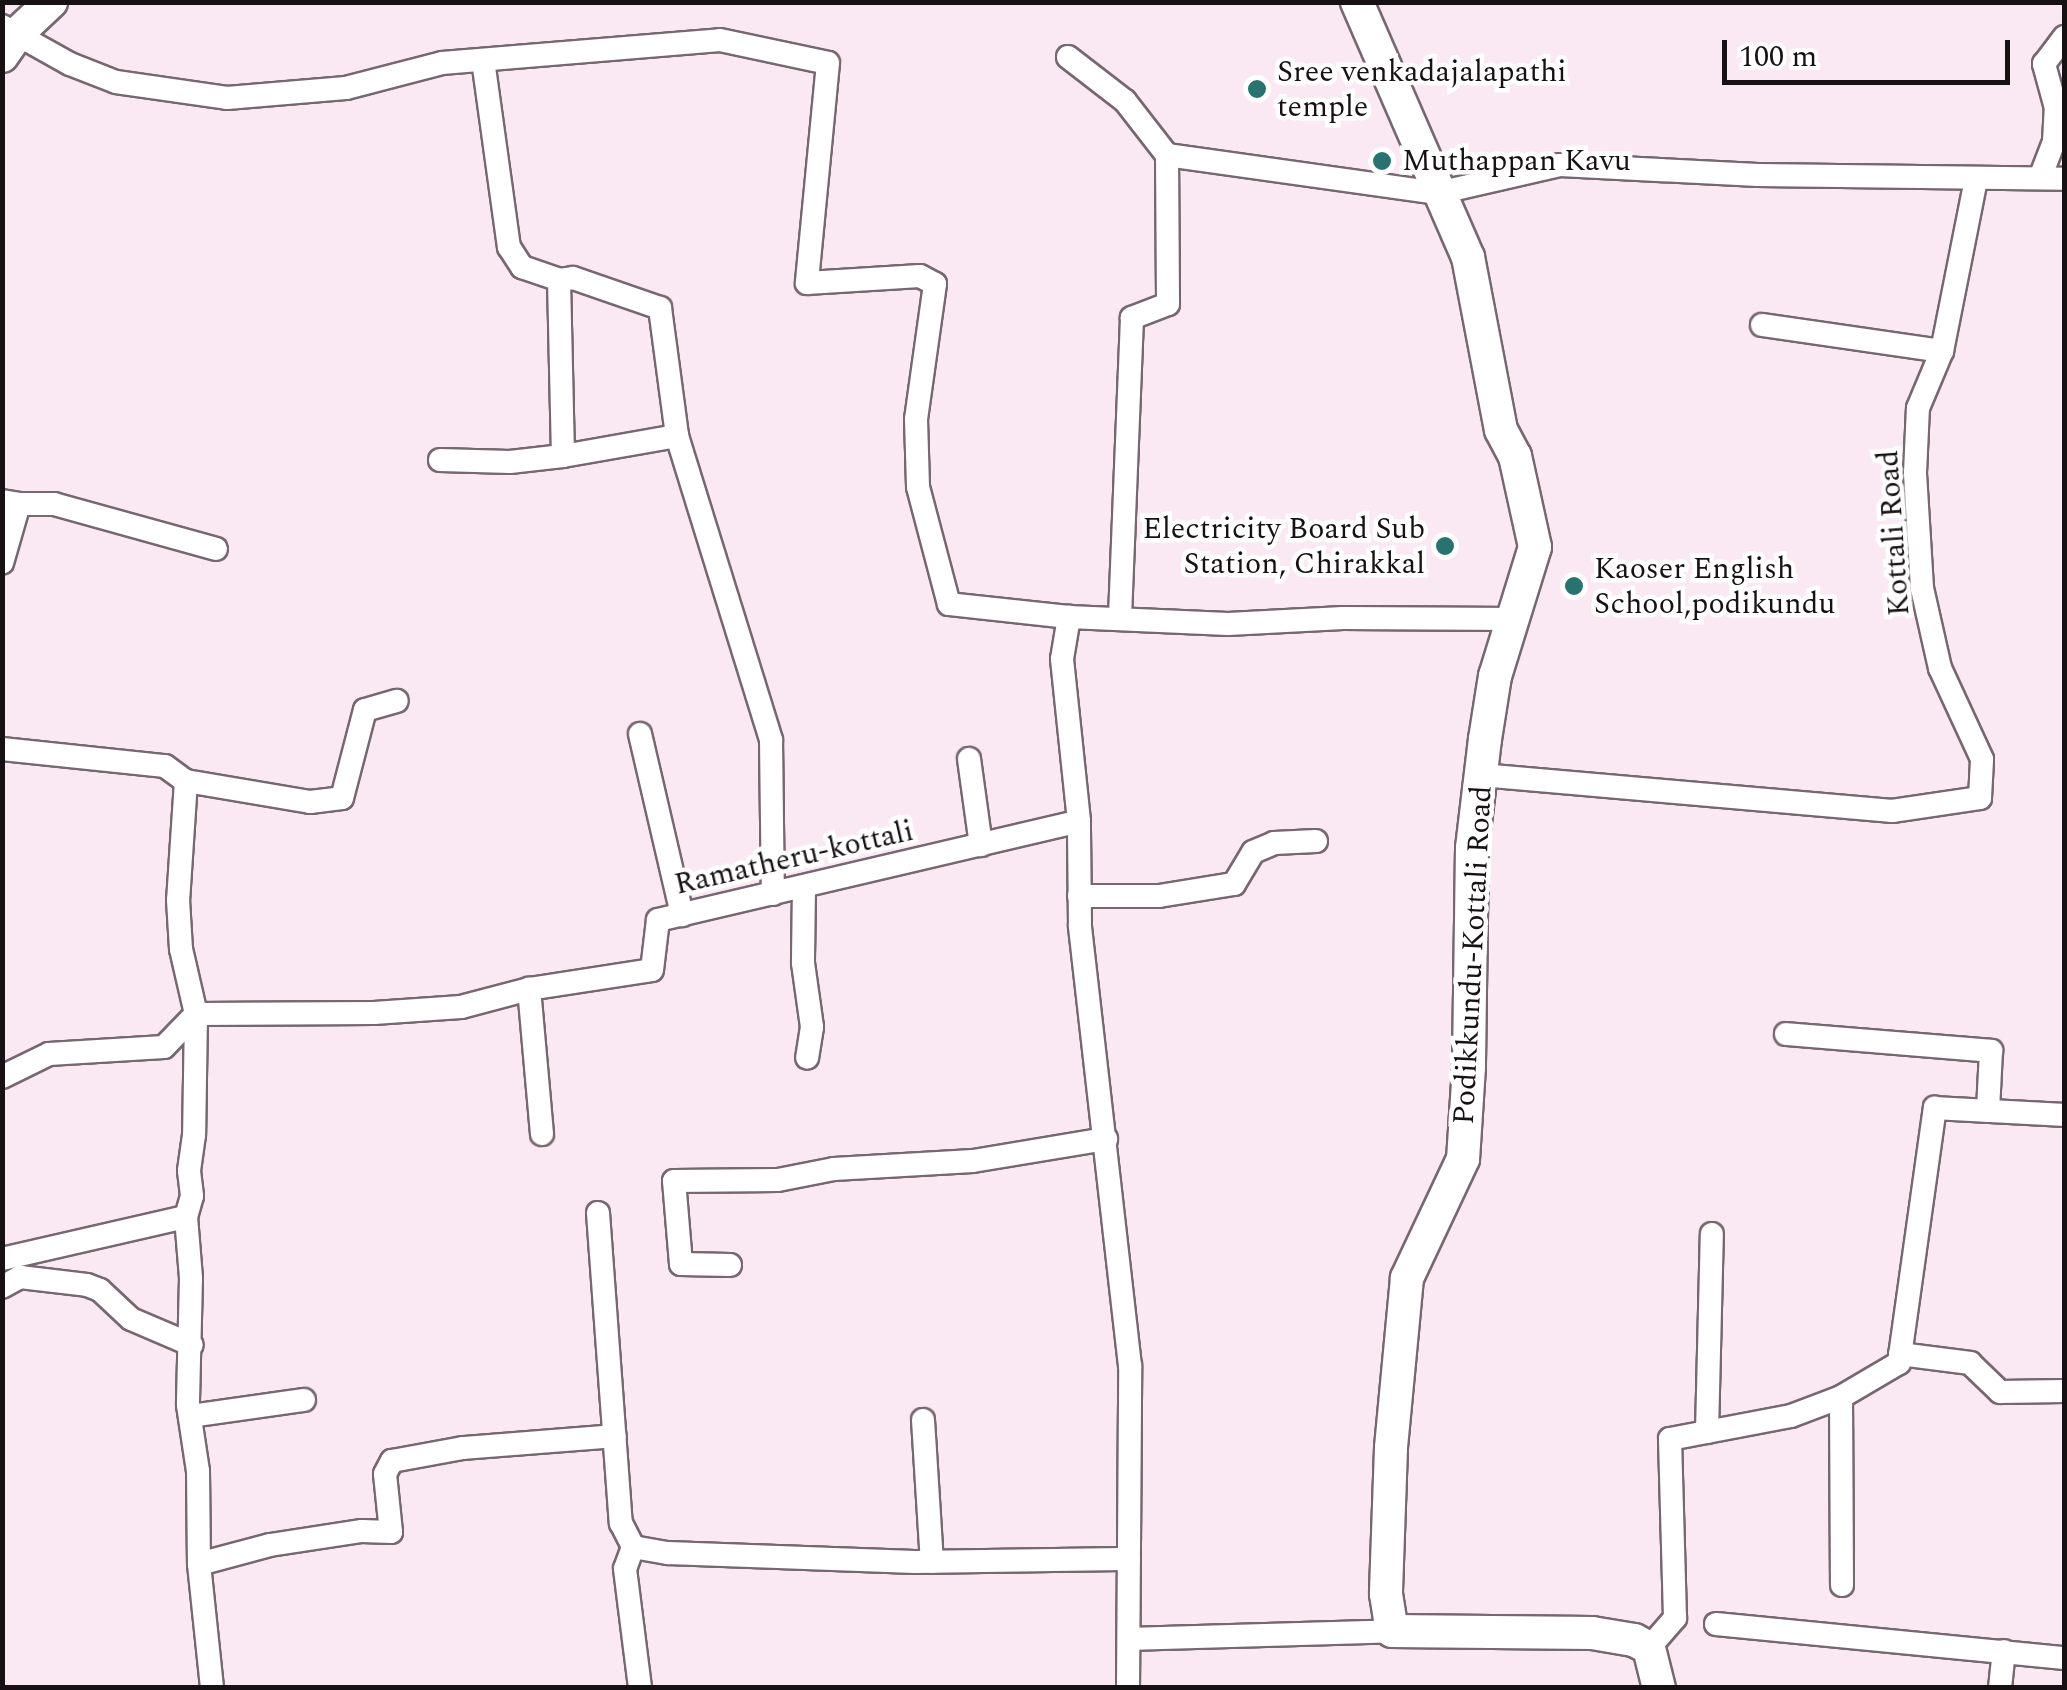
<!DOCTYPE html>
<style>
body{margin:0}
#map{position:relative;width:2067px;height:1690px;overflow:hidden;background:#fae8f3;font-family:Spectral,serif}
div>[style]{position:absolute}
.roads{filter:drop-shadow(2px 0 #766770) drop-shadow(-2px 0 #766770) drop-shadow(0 2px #766770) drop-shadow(0 -2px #766770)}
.minor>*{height:22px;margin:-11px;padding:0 11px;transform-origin:11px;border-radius:11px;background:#fff}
.secondary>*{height:32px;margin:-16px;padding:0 16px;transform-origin:16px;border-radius:16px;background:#fff}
.dots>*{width:28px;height:28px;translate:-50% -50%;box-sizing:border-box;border:5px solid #fff;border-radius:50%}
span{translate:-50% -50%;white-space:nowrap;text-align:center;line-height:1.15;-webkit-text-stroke:9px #fff;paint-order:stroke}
.poi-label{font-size:30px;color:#171114}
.left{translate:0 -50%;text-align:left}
.right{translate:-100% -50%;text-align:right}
.street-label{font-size:30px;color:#171114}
.frame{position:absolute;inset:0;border:5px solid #171114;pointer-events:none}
.scale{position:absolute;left:1722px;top:40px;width:288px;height:45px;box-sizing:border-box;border:5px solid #171114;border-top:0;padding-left:12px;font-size:30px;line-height:35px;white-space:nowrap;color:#171114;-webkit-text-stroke:8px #fff;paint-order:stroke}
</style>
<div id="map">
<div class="roads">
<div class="minor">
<div style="left:2px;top:26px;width:78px;rotate:29.2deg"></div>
<div style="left:70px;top:64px;width:49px;rotate:21.4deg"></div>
<div style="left:116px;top:82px;width:112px;rotate:8.2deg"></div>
<div style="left:227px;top:98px;width:119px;rotate:-4.8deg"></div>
<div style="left:346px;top:88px;width:99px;rotate:-14.6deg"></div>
<div style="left:442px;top:63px;width:279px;rotate:-4.7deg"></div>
<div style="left:720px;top:40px;width:110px;rotate:12deg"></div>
<div style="left:828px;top:63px;width:221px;rotate:95.5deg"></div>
<div style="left:807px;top:283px;width:113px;rotate:-3.5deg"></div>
<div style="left:920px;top:276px;width:17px;rotate:28deg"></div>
<div style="left:935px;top:284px;width:136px;rotate:98deg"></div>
<div style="left:916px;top:419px;width:68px;rotate:88.3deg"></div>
<div style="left:918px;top:487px;width:121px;rotate:75.2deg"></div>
<div style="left:949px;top:604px;width:121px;rotate:6.2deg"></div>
<div style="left:1068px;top:57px;width:72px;rotate:37.7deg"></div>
<div style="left:1125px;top:101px;width:68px;rotate:52.1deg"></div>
<div style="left:1167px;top:155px;width:149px;rotate:89.6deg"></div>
<div style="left:1168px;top:304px;width:39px;rotate:159deg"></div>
<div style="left:1132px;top:318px;width:301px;rotate:92.3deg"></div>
<div style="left:483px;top:60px;width:189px;rotate:82.1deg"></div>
<div style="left:509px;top:247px;width:24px;rotate:57deg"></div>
<div style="left:522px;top:267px;width:39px;rotate:19deg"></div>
<div style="left:559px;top:280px;width:176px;rotate:88.7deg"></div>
<div style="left:563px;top:456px;width:116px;rotate:-10deg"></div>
<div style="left:677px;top:436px;width:318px;rotate:72.8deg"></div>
<div style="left:771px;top:740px;width:154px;rotate:89.3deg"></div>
<div style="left:1167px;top:155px;width:274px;rotate:8deg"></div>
<div style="left:1438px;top:193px;width:125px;rotate:-12.9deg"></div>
<div style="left:1560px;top:165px;width:198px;rotate:2.9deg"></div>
<div style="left:1758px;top:175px;width:306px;rotate:0.7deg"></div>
<div style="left:2040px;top:178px;width:39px;rotate:-69deg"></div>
<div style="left:2054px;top:142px;width:34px;rotate:-87deg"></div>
<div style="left:2056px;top:108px;width:46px;rotate:-105.3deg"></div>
<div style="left:2044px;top:64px;width:34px;rotate:-53deg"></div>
<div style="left:559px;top:280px;width:14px;rotate:-8deg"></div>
<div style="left:573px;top:278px;width:92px;rotate:19deg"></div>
<div style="left:660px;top:308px;width:129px;rotate:82.4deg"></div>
<div style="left:1762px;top:325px;width:182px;rotate:8.2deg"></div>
<div style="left:440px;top:460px;width:70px;rotate:1.6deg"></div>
<div style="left:510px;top:462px;width:53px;rotate:-6.5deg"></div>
<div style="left:2px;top:501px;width:17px;rotate:10deg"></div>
<div style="left:19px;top:504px;width:61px;rotate:106.1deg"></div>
<div style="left:19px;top:504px;width:35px"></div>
<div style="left:54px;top:504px;width:168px;rotate:15.5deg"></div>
<div style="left:640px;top:734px;width:186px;rotate:76.9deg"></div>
<div style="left:2px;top:749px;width:164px;rotate:6deg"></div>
<div style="left:165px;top:766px;width:26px;rotate:36deg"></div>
<div style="left:186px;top:781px;width:119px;rotate:93.8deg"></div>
<div style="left:178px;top:900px;width:49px;rotate:86.5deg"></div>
<div style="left:181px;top:949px;width:67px;rotate:77deg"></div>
<div style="left:196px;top:1014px;width:121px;rotate:90.9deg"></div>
<div style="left:194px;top:1135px;width:36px;rotate:98deg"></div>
<div style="left:189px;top:1171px;width:25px;rotate:83deg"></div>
<div style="left:192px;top:1196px;width:22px;rotate:106deg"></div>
<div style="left:186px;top:1217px;width:61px;rotate:85.3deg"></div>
<div style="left:191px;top:1278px;width:127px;rotate:91.4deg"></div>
<div style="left:188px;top:1405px;width:67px;rotate:81.4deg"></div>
<div style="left:198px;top:1471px;width:93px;rotate:89.4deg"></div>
<div style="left:199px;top:1564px;width:125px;rotate:84deg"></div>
<div style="left:969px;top:759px;width:87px;rotate:82.1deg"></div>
<div style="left:1481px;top:775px;width:413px;rotate:5deg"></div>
<div style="left:1892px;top:811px;width:89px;rotate:-8.4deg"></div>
<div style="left:1980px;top:798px;width:39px;rotate:-87deg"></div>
<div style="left:1982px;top:759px;width:100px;rotate:-114.8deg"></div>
<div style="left:1940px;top:668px;width:82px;rotate:-102.7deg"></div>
<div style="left:1922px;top:588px;width:115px;rotate:-93.5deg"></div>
<div style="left:1915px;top:473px;width:65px;rotate:-87.4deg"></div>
<div style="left:1918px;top:408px;width:62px;rotate:-67.2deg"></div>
<div style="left:1942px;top:351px;width:174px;rotate:-78.8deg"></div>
<div style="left:186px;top:781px;width:126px;rotate:9.6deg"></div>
<div style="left:310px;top:802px;width:32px;rotate:-7deg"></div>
<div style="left:342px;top:798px;width:91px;rotate:-75.4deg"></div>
<div style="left:365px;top:710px;width:33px;rotate:-16deg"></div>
<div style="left:804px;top:887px;width:76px;rotate:90.8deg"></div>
<div style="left:803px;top:963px;width:65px;rotate:82deg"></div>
<div style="left:812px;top:1027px;width:31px;rotate:99deg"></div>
<div style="left:1079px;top:896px;width:80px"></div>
<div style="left:1159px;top:896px;width:76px;rotate:-9.1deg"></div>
<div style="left:1234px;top:884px;width:37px;rotate:-59deg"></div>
<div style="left:1253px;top:852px;width:23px;rotate:-23deg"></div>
<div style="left:1274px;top:843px;width:42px;rotate:-2.7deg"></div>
<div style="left:1786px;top:1034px;width:206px;rotate:4.7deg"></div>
<div style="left:1991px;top:1051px;width:60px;rotate:92.9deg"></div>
<div style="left:2px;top:1077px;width:52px;rotate:-26.1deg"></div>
<div style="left:49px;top:1054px;width:115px;rotate:-3.5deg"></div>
<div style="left:164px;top:1047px;width:46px;rotate:-45.9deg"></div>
<div style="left:196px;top:1014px;width:178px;rotate:-0.3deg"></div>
<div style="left:374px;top:1013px;width:87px;rotate:-3.9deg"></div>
<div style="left:461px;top:1007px;width:70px;rotate:-14.8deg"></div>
<div style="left:542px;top:1134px;width:146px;rotate:-95.1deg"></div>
<div style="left:529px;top:989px;width:124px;rotate:-8.8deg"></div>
<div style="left:652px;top:970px;width:50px;rotate:-83.2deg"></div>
<div style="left:658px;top:920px;width:432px;rotate:-13.2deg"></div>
<div style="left:598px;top:1213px;width:311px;rotate:85.8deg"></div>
<div style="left:621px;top:1523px;width:27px;rotate:63deg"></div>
<div style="left:633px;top:1547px;width:36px;rotate:10deg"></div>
<div style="left:668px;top:1553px;width:247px;rotate:2.1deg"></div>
<div style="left:915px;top:1562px;width:214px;rotate:-0.8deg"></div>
<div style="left:2px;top:1259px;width:189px;rotate:-12.9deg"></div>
<div style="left:730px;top:1265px;width:49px;rotate:-178.8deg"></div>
<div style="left:681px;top:1264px;width:83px;rotate:-94.8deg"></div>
<div style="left:674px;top:1181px;width:104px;rotate:-0.6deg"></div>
<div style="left:778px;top:1180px;width:57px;rotate:-11.1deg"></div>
<div style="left:834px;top:1169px;width:139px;rotate:-3.3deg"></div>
<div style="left:973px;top:1161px;width:135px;rotate:-9.4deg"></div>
<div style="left:2px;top:1287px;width:21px;rotate:-29deg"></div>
<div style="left:20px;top:1277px;width:67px;rotate:6.8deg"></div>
<div style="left:87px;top:1285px;width:14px;rotate:21deg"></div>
<div style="left:100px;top:1290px;width:42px;rotate:43.1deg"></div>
<div style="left:131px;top:1319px;width:66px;rotate:23.1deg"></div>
<div style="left:1900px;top:1354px;width:71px;rotate:7.3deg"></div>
<div style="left:1970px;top:1363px;width:42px;rotate:44deg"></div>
<div style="left:2000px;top:1392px;width:64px;rotate:-0.9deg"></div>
<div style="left:1841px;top:1397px;width:188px;rotate:89.7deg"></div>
<div style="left:190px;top:1416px;width:115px;rotate:-8deg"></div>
<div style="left:923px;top:1420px;width:142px;rotate:86.4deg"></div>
<div style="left:1707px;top:1432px;width:198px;rotate:-88.6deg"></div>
<div style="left:633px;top:1547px;width:23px;rotate:110deg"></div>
<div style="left:625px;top:1569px;width:120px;rotate:82.8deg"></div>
<div style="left:199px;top:1564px;width:73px;rotate:-15deg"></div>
<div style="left:270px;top:1545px;width:93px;rotate:-8.7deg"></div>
<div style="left:362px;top:1531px;width:29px;rotate:2deg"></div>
<div style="left:391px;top:1532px;width:58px;rotate:-95.9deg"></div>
<div style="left:385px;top:1474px;width:15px;rotate:-62deg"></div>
<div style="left:392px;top:1461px;width:72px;rotate:-10.4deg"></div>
<div style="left:463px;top:1448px;width:152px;rotate:-4.5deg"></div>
<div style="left:1716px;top:1624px;width:350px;rotate:5.6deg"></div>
<div style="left:1130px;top:1639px;width:262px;rotate:-1.7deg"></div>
<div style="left:1649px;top:1648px;width:40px;rotate:-49deg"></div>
<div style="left:1675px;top:1618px;width:179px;rotate:-91.6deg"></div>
<div style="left:1670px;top:1439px;width:123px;rotate:-10.8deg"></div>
<div style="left:1791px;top:1416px;width:53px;rotate:-20.8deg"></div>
<div style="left:1841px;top:1397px;width:67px;rotate:-30.4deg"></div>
<div style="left:1899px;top:1363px;width:258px;rotate:-82deg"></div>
<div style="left:1935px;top:1108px;width:129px;rotate:3.1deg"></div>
<div style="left:1128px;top:1688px;width:322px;rotate:-89.6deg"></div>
<div style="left:1130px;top:1366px;width:444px;rotate:-96.5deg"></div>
<div style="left:1080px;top:925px;width:104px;rotate:-90.6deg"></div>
<div style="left:1079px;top:821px;width:163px;rotate:-96deg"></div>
<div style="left:1062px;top:659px;width:43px;rotate:-80.5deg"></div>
<div style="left:1069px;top:617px;width:159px;rotate:2.5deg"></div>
<div style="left:1228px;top:624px;width:115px;rotate:-3deg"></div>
<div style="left:1343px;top:618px;width:172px;rotate:0.3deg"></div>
<div style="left:2000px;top:1688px;width:37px;rotate:-84deg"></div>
</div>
<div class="secondary">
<div style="left:1357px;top:2px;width:278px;rotate:66.5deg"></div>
<div style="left:1468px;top:257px;width:176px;rotate:79.2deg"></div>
<div style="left:1501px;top:430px;width:30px;rotate:62deg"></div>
<div style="left:1515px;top:456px;width:93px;rotate:77.6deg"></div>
<div style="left:1535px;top:547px;width:135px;rotate:107.2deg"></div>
<div style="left:1495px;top:676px;width:64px;rotate:99deg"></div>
<div style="left:1485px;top:739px;width:110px;rotate:96.8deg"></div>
<div style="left:1472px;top:848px;width:219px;rotate:90.8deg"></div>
<div style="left:1469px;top:1067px;width:92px;rotate:93.7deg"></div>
<div style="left:1463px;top:1159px;width:132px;rotate:115.2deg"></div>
<div style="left:1407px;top:1278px;width:171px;rotate:95.4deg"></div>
<div style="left:1391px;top:1448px;width:146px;rotate:92deg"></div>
<div style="left:1386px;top:1594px;width:37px;rotate:81deg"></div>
<div style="left:1392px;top:1631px;width:200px;rotate:0.6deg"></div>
<div style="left:1592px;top:1633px;width:43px;rotate:9.5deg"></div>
<div style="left:1634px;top:1640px;width:17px;rotate:28deg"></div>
<div style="left:1649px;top:1648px;width:41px;rotate:76deg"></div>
<div style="left:2px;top:56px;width:29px;rotate:-55deg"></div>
<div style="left:19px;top:32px;width:44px;rotate:-43.2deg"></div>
</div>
</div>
<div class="dots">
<div style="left:1257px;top:89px;background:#287270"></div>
<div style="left:1382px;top:161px;background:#287270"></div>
<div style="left:1445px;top:546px;background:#287270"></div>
<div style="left:1574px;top:586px;background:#287270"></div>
</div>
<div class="poi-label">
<span class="left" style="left:1277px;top:89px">Sree venkadajalapathi<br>temple</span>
<span class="left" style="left:1402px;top:161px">Muthappan Kavu</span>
<span class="right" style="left:1425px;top:546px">Electricity Board Sub<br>Station, Chirakkal</span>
<span class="left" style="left:1594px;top:586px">Kaoser English<br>School,podikundu</span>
</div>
<div class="street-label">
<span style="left:1894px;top:533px;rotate:-94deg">Kottali Road</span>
<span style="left:794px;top:858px;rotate:-13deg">Ramatheru-kottali</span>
<span style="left:1473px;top:955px;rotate:-87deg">Podikkundu-Kottali Road</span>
</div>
<div class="frame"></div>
<div class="scale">100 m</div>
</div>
